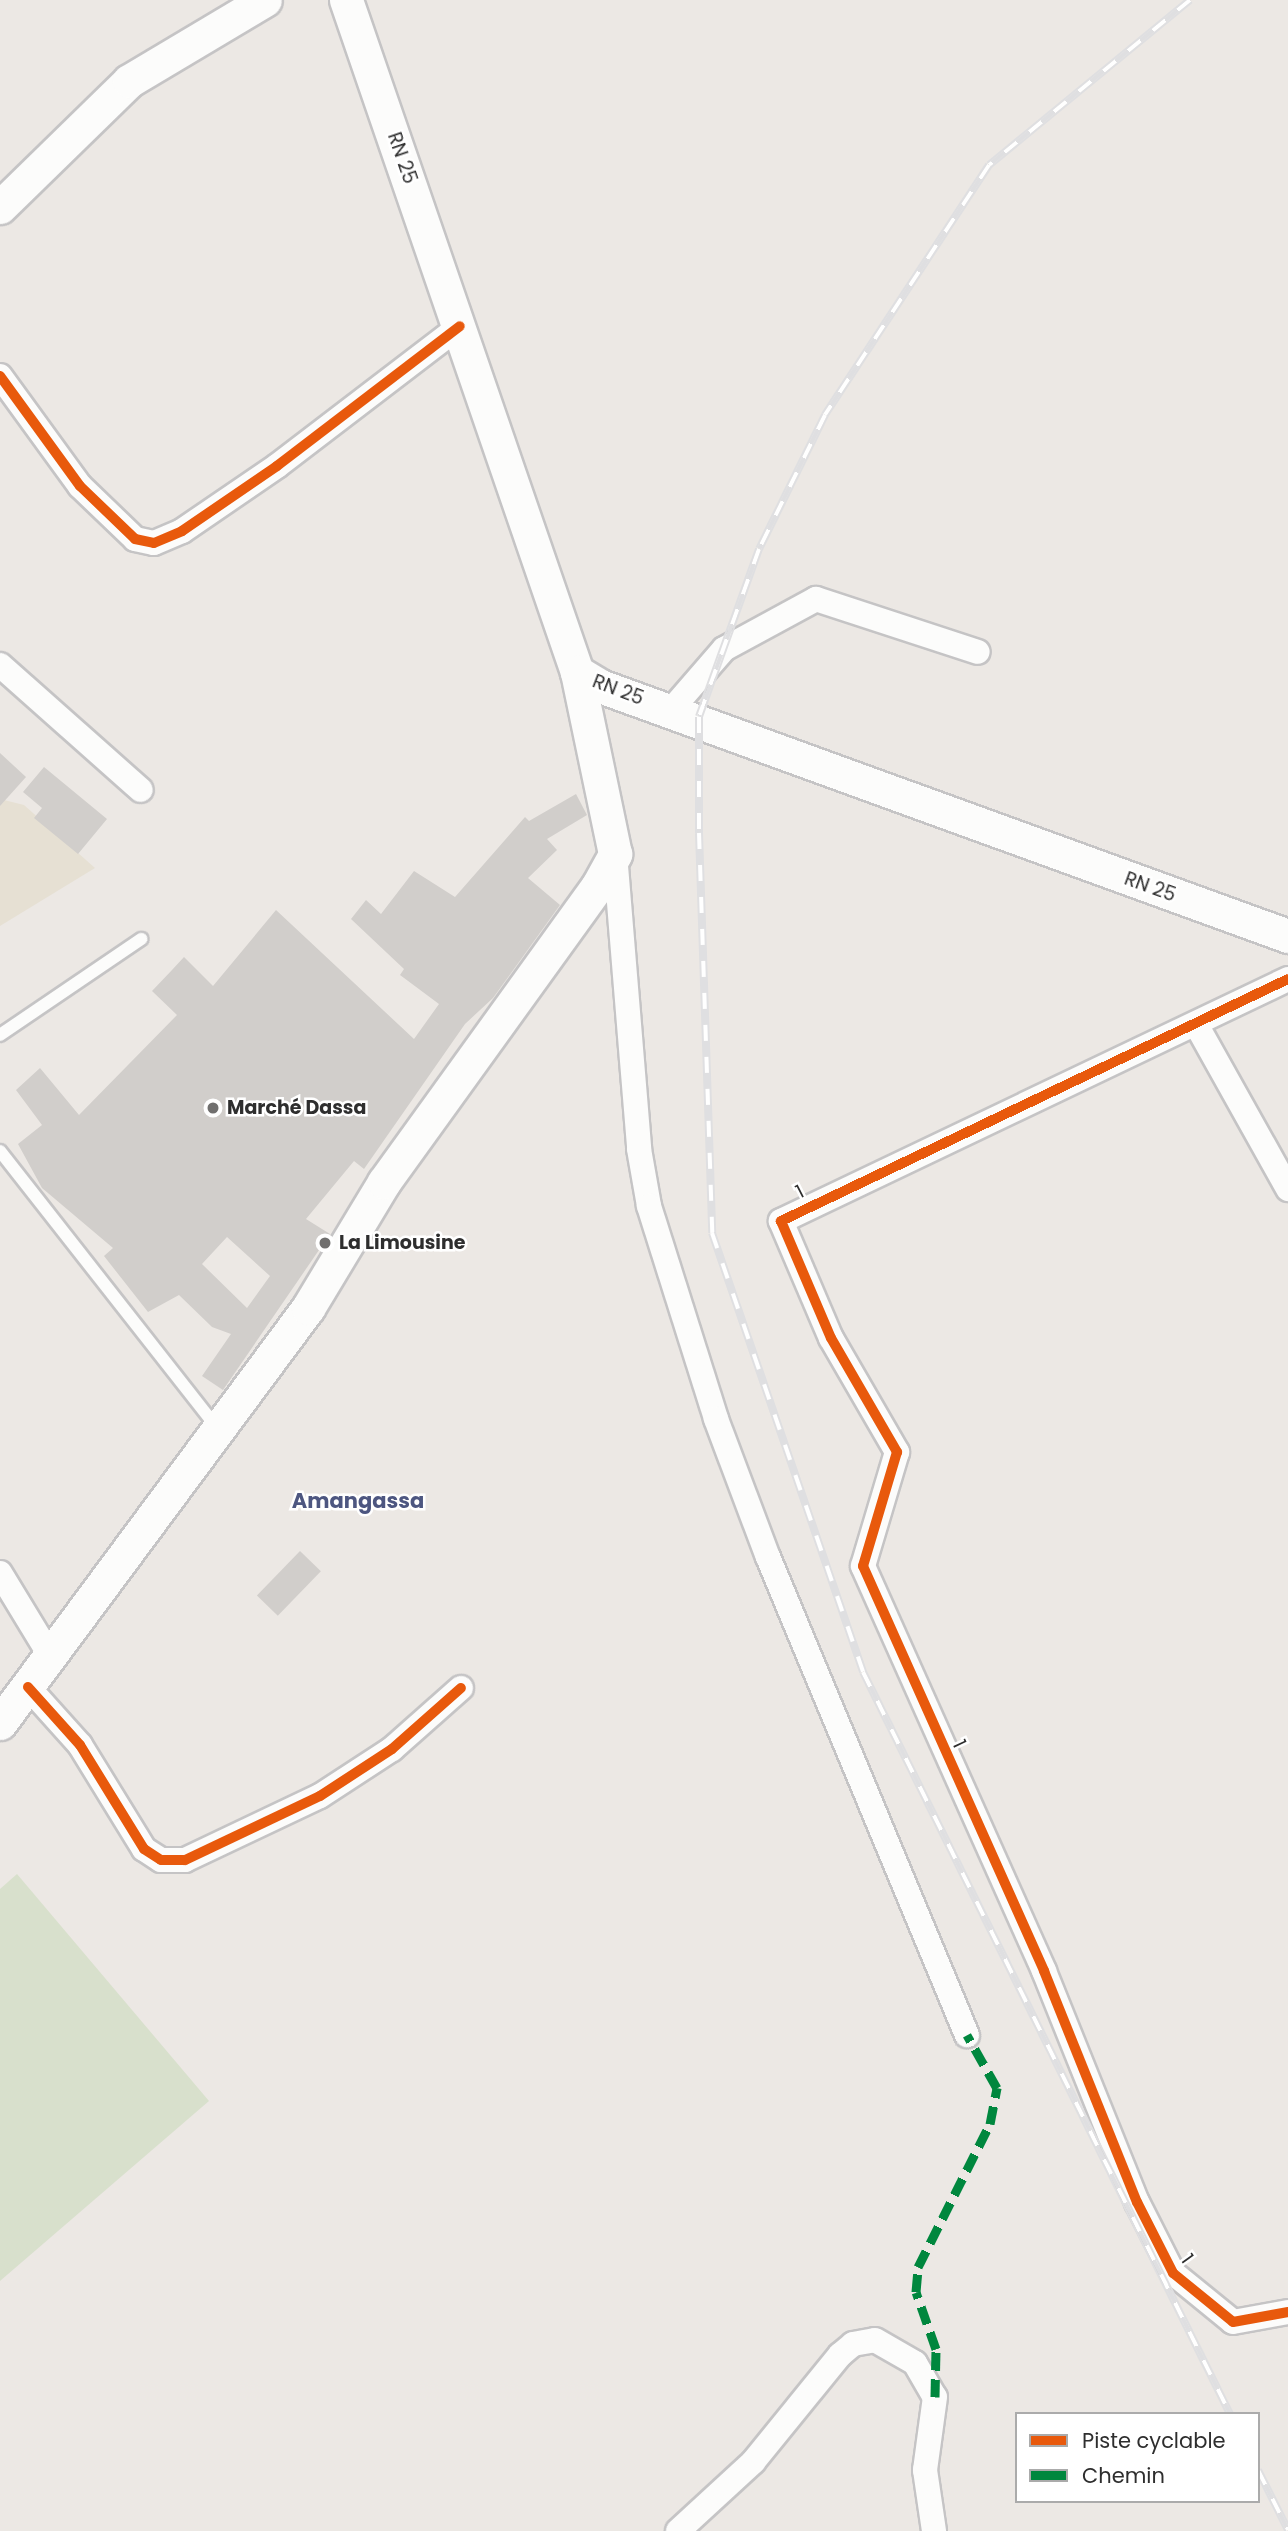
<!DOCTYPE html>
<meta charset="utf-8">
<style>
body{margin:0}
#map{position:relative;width:1288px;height:2531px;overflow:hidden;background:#ece8e4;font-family:Poppins,sans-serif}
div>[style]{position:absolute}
.education>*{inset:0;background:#e6e0d3}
.cemetery>*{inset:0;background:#d8e0cc}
.building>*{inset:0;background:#d1cecb;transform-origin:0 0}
.roads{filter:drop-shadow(2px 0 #c5c4c5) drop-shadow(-2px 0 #c5c4c5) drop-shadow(0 2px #c5c4c5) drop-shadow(0 -2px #c5c4c5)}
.lane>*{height:12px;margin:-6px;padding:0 6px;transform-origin:6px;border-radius:6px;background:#fcfcfb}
.street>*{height:24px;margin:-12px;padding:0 12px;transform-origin:12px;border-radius:12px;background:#fcfcfb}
.secondary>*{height:33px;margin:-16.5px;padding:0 16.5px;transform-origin:16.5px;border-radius:16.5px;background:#fcfcfb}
.rail>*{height:8px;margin-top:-4px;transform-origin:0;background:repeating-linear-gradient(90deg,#fff 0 16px,#dfdfe1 0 32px);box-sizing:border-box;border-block:2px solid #dfdfe1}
.quiet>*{height:9px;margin-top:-4.5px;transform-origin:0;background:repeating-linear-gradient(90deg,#00873e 0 18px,transparent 0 27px)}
.cycleway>*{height:10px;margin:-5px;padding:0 5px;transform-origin:5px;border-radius:5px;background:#e8590c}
.dots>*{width:19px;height:19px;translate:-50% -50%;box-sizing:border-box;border:4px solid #fff;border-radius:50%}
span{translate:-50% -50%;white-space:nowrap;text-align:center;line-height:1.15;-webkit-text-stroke:5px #fff;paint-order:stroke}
.street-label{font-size:19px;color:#2e2e2e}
.poi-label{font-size:19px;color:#2e2e2e;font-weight:700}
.left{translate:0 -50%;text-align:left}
.neighbourhood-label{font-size:21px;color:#4d5680;font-weight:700}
.legend{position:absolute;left:1015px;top:2412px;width:245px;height:91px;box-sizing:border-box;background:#fff;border:2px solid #ababab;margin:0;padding:9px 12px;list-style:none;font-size:21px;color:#2e2e2e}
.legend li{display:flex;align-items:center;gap:14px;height:35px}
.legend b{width:35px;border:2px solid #ababab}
</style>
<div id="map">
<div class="education">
<div style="clip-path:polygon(0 799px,24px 805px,95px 868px,0 926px)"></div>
</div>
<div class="cemetery">
<div style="clip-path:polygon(17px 1874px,209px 2101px,0 2281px,0 1889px)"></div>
</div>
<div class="building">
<div style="clip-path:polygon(0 753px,26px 777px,0 806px)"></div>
<div style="clip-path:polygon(44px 767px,107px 819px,78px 854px,34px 818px,42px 808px,23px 792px)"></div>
<div style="clip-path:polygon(evenodd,576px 794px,587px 815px,547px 839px,557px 850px,528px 878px,560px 905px,493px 998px,465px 1024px,364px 1169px,354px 1161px,306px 1219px,330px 1234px,223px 1390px,202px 1376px,231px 1334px,212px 1327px,179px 1295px,148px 1312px,104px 1256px,113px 1248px,42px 1188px,18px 1144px,42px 1125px,16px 1090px,40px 1068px,79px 1115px,177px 1015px,152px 991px,172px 970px,184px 957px,213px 986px,276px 910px,414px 1039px,439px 1004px,400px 975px,404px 969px,351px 919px,366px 900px,381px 914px,414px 871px,455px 897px,525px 817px,529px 821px,576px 794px,227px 1237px,270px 1276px,247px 1308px,202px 1264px,227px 1237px)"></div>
<div style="left:300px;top:1551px;width:29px;height:62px;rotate:44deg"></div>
</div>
<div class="roads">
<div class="lane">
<div style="left:0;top:1035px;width:171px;rotate:-34.2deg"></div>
<div style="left:0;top:1151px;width:350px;rotate:51.9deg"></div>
</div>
<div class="street">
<div style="left:0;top:376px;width:136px;rotate:54deg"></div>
<div style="left:80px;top:486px;width:76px;rotate:43.9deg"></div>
<div style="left:135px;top:539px;width:19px;rotate:12deg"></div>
<div style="left:154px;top:543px;width:30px;rotate:-23deg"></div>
<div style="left:182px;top:531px;width:115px;rotate:-34.4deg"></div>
<div style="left:277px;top:466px;width:230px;rotate:-37.4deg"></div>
<div style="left:0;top:665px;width:188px;rotate:41.6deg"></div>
<div style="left:672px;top:709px;width:79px;rotate:-49.1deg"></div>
<div style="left:724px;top:649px;width:105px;rotate:-28.5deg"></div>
<div style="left:816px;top:599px;width:170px;rotate:18.1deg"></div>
<div style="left:615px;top:854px;width:296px;rotate:85.3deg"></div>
<div style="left:639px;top:1149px;width:58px;rotate:80deg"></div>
<div style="left:649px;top:1206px;width:223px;rotate:72.5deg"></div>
<div style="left:716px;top:1419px;width:147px;rotate:69.4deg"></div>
<div style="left:768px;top:1557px;width:518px;rotate:67.4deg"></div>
<div style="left:1288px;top:979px;width:562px;rotate:154.48deg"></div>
<div style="left:781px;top:1221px;width:127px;rotate:66.9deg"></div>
<div style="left:831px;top:1338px;width:132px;rotate:59.9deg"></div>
<div style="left:897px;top:1452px;width:119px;rotate:106.6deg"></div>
<div style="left:863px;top:1566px;width:444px;rotate:65.9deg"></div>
<div style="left:1044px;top:1971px;width:249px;rotate:68.1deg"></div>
<div style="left:1137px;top:2202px;width:80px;rotate:63.1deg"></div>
<div style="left:1173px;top:2273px;width:77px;rotate:39.2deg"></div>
<div style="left:1233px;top:2322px;width:56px;rotate:-10.3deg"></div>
<div style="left:1197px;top:1026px;width:187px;rotate:60.8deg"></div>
<div style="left:0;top:1573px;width:98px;rotate:58.7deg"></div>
<div style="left:28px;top:1687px;width:78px;rotate:48.1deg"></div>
<div style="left:80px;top:1745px;width:122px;rotate:58.4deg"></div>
<div style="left:144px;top:1849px;width:20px;rotate:33deg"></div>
<div style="left:161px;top:1860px;width:24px"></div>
<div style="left:185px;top:1860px;width:149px;rotate:-25.4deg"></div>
<div style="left:320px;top:1796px;width:86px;rotate:-33.1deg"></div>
<div style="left:392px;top:1749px;width:92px;rotate:-41.5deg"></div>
<div style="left:678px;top:2531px;width:102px;rotate:-42.6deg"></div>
<div style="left:753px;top:2462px;width:138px;rotate:-50.9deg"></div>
<div style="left:840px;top:2355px;width:17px;rotate:-40deg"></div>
<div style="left:853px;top:2344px;width:22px;rotate:-10deg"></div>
<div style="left:875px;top:2340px;width:46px;rotate:29.9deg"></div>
<div style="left:915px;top:2363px;width:39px;rotate:60deg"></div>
<div style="left:935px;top:2397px;width:74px;rotate:97.8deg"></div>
<div style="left:925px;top:2470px;width:62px;rotate:81.6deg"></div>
</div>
<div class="secondary">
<div style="left:346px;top:0;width:711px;rotate:71.03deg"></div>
<div style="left:577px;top:672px;width:27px;rotate:31deg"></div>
<div style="left:600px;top:686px;width:732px;rotate:19.97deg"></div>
<div style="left:0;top:207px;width:180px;rotate:-44.3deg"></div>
<div style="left:129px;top:81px;width:158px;rotate:-30.8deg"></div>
<div style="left:0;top:1723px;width:517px;rotate:-53.42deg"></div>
<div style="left:308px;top:1308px;width:147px;rotate:-58.9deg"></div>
<div style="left:384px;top:1182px;width:364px;rotate:-54.2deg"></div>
<div style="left:597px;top:887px;width:38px;rotate:-61deg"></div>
<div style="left:615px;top:854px;width:186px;rotate:-101.8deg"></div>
</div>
</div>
<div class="rail">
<div style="left:1190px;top:0;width:260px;rotate:140.6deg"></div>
<div style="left:989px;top:165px;width:299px;rotate:123.3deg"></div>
<div style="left:825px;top:415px;width:149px;rotate:116.2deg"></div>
<div style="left:759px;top:549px;width:178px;rotate:109.7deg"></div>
<div style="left:699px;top:717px;width:116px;rotate:90deg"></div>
<div style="left:699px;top:833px;width:400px;rotate:88.1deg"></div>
<div style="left:712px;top:1233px;width:464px;rotate:71deg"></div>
<div style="left:863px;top:1672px;width:828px;rotate:63.68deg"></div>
<div style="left:1258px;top:2470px;width:67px;rotate:63.4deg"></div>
</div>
<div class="quiet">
<div style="left:935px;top:2397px;width:48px;rotate:-88.8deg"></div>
<div style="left:936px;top:2349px;width:60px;rotate:-109.3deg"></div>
<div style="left:916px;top:2292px;width:25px;rotate:-85deg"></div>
<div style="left:918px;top:2267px;width:160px;rotate:-63.3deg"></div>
<div style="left:990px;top:2124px;width:37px;rotate:-79deg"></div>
<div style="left:997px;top:2088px;width:61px;rotate:-119.5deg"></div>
</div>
<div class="cycleway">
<div style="left:0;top:376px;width:136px;rotate:54deg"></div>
<div style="left:80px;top:486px;width:76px;rotate:43.9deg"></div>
<div style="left:135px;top:539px;width:19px;rotate:12deg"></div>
<div style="left:154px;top:543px;width:30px;rotate:-23deg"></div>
<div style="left:182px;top:531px;width:115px;rotate:-34.4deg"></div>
<div style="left:277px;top:466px;width:230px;rotate:-37.4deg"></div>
<div style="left:1288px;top:979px;width:562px;rotate:154.48deg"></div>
<div style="left:781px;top:1221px;width:127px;rotate:66.9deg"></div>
<div style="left:831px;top:1338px;width:132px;rotate:59.9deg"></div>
<div style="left:897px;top:1452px;width:119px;rotate:106.6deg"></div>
<div style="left:863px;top:1566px;width:444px;rotate:65.9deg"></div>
<div style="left:1044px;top:1971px;width:249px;rotate:68.1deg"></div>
<div style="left:1137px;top:2202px;width:80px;rotate:63.1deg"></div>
<div style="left:1173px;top:2273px;width:77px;rotate:39.2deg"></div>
<div style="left:1233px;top:2322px;width:56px;rotate:-10.3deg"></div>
<div style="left:28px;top:1687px;width:78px;rotate:48.1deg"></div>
<div style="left:80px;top:1745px;width:122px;rotate:58.4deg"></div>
<div style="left:144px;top:1849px;width:20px;rotate:33deg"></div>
<div style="left:161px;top:1860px;width:24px"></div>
<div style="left:185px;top:1860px;width:149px;rotate:-25.4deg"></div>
<div style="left:320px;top:1796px;width:86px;rotate:-33.1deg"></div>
<div style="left:392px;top:1749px;width:92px;rotate:-41.5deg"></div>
</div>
<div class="dots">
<div style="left:213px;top:1108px;background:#706f6e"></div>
<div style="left:325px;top:1243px;background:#706f6e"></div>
</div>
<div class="street-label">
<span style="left:402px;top:158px;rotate:71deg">RN 25</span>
<span style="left:618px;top:690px;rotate:21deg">RN 25</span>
<span style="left:1150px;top:887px;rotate:20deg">RN 25</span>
<span style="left:800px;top:1192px;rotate:-27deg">1</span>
<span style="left:959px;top:1744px;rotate:65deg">1</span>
<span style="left:1187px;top:2259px;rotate:54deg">1</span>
</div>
<div class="poi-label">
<span class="left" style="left:227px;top:1108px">Marché Dassa</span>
<span class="left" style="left:339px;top:1243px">La Limousine</span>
</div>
<div class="neighbourhood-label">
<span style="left:358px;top:1501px">Amangassa</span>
</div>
<ul class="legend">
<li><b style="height:9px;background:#e8590c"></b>Piste cyclable</li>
<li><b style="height:9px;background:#00873e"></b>Chemin</li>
</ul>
</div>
